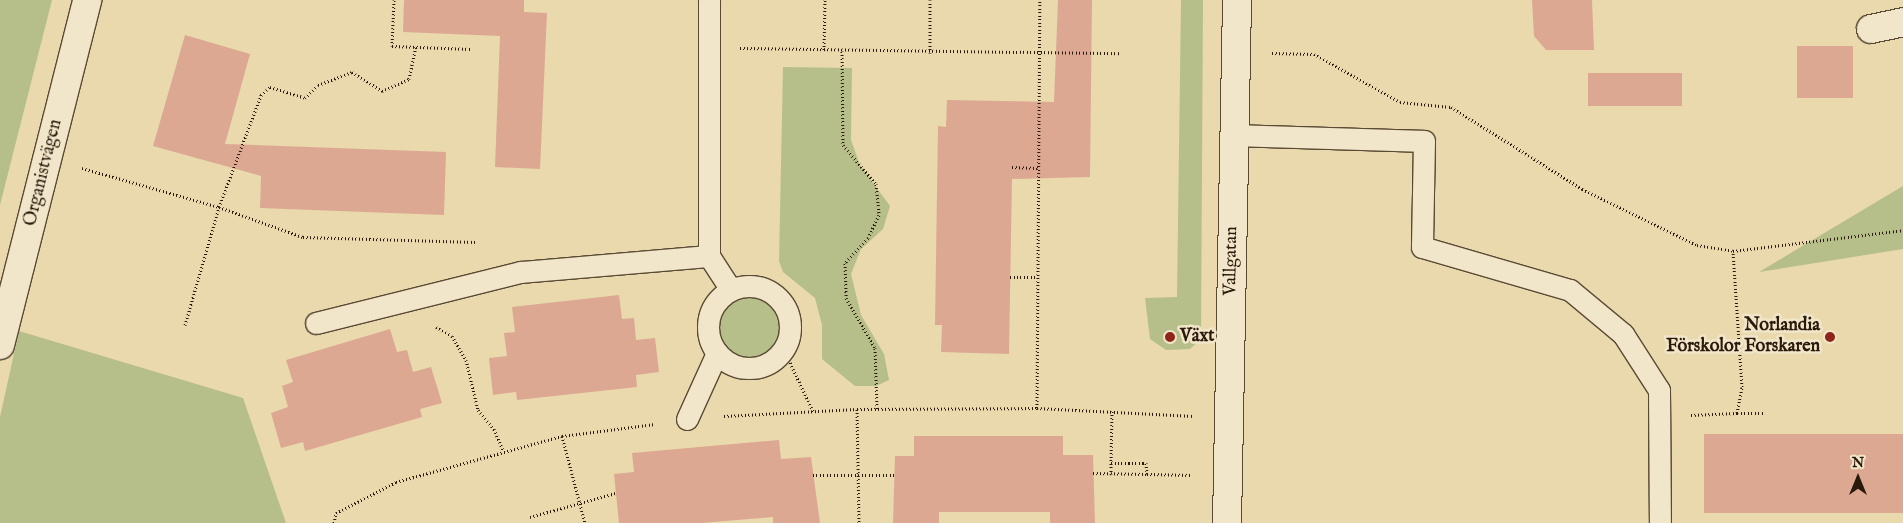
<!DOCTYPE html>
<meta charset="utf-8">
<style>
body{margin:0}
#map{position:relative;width:1903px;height:523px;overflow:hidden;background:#e9d9ad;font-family:"IM FELL English",serif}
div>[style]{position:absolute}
.green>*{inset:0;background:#b6bf8a}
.round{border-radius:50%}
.building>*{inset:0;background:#dda891;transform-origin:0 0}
.path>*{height:3px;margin-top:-1.5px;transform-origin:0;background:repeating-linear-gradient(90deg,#2b1a0c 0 1px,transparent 0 3.5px)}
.roads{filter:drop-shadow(1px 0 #5a4a34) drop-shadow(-1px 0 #5a4a34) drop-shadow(0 1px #5a4a34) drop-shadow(0 -1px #5a4a34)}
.lane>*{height:21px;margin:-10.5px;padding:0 10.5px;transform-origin:10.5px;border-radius:10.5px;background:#f1e6ca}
.lane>.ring{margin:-10.5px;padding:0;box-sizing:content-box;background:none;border:21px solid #f1e6ca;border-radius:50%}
.street>*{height:28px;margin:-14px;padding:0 14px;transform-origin:14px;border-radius:14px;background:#f1e6ca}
.dots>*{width:14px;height:14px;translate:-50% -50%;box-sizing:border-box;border:2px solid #f1e6ca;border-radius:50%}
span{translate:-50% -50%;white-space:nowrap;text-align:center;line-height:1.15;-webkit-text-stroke:5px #f1e6ca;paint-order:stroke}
.street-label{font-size:18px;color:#2b1a0c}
.poi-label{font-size:18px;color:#2b1a0c;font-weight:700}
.right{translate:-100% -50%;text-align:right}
.left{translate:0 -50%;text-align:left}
.north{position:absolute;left:1833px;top:453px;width:50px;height:50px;-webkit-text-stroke:4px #f1e6ca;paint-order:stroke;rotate:0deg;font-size:14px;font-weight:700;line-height:20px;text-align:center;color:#2b1a0c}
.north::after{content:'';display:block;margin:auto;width:18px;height:22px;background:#2b1a0c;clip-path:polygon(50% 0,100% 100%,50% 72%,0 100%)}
</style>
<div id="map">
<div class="green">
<div style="clip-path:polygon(0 0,52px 0,0 205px)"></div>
<div style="clip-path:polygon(1181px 0,1203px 0,1201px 339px,1190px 349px,1166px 350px,1150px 339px,1145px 298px,1177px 297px)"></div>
<div style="clip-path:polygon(783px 67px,852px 68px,851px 140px,860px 165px,890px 206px,883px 229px,861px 249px,851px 274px,861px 315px,884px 354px,889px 380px,876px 386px,855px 386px,822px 359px,822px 325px,815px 298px,783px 272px,779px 261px)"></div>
<div style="clip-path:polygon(1903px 186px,1903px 249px,1759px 272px)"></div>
<div class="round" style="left:714px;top:293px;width:68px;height:68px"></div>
<div style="clip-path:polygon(19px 331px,243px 398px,286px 523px,0 523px,0 417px)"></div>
</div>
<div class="building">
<div style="clip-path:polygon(404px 0,524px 0,524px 12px,547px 13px,540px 169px,495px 167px,500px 36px,403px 32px)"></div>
<div style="clip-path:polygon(1058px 0,1092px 0,1090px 177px,1012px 179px,1009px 354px,941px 352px,942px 325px,935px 325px,938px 126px,946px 127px,947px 100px,1054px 102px)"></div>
<div style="clip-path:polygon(1532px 0,1592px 0,1594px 50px,1546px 50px,1534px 36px)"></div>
<div style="clip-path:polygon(185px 35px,250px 54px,225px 144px,446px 152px,444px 215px,260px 208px,261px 176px,153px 146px)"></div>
<div style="left:1797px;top:46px;width:56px;height:52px"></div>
<div style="left:1588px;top:73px;width:94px;height:33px"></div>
<div style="clip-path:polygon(619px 295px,622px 319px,634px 318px,636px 340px,655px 338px,659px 372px,636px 375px,637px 387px,517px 400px,516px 392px,493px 395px,489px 358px,507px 356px,504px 333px,515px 332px,512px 307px)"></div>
<div style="clip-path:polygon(390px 329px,397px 352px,407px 350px,413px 372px,431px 367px,442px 403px,420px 409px,422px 417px,305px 451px,303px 442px,281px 448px,271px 413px,288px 407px,282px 386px,293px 382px,286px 360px)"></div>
<div style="left:1704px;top:434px;width:199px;height:79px"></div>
<div style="clip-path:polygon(914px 436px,1063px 436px,1063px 455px,1093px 455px,1095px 523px,1050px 523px,1050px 512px,939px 512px,939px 523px,893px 523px,895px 456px,914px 456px)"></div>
<div style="clip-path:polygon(779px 440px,781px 459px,811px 457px,820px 523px,773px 523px,773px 517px,701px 523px,619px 523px,614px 474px,634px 472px,632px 453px)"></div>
</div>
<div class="path">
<div style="left:394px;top:0;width:46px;rotate:92.5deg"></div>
<div style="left:392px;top:46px;width:79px;rotate:2.2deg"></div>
<div style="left:740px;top:48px;width:381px;rotate:0.8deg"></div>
<div style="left:824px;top:50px;width:50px;rotate:-88.9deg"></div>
<div style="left:842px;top:51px;width:94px;rotate:89.4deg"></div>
<div style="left:843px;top:145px;width:51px;rotate:49.8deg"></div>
<div style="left:876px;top:184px;width:31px;rotate:84deg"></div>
<div style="left:879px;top:215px;width:25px;rotate:116deg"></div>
<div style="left:868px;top:238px;width:34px;rotate:133deg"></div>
<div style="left:845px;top:263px;width:35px;rotate:88deg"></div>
<div style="left:846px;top:298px;width:58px;rotate:59.9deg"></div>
<div style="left:875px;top:348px;width:61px;rotate:88.1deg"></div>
<div style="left:930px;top:53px;width:53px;rotate:-90deg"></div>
<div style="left:1272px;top:53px;width:42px;rotate:1.4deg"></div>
<div style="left:1314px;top:54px;width:98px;rotate:29.2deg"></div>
<div style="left:1400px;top:102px;width:51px;rotate:5.6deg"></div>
<div style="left:1451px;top:107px;width:155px;rotate:32deg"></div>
<div style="left:1582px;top:189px;width:128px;rotate:26deg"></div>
<div style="left:1697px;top:245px;width:36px;rotate:9deg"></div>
<div style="left:1733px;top:251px;width:171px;rotate:-7deg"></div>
<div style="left:1012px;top:167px;width:27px;rotate:2deg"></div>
<div style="left:82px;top:168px;width:142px;rotate:15.9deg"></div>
<div style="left:219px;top:207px;width:89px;rotate:19.7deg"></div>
<div style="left:303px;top:237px;width:172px;rotate:1.7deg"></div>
<div style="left:1010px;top:277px;width:28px"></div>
<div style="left:185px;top:325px;width:123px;rotate:-73.9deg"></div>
<div style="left:219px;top:207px;width:120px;rotate:-69.4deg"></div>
<div style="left:261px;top:95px;width:12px;rotate:-42deg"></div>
<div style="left:270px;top:87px;width:37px;rotate:17deg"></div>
<div style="left:305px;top:98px;width:18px;rotate:-45deg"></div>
<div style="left:318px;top:85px;width:36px;rotate:-21deg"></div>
<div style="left:352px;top:72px;width:36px;rotate:32deg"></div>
<div style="left:382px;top:91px;width:30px;rotate:-24deg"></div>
<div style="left:409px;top:79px;width:33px;rotate:-78deg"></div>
<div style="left:436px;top:327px;width:18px;rotate:29deg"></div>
<div style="left:452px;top:336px;width:28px;rotate:60deg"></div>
<div style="left:466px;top:360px;width:51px;rotate:76.5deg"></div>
<div style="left:478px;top:410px;width:25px;rotate:50deg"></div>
<div style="left:494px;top:429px;width:23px;rotate:67deg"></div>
<div style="left:784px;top:350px;width:68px;rotate:64.6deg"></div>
<div style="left:1037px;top:408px;width:408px;rotate:-89.6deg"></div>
<div style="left:857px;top:409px;width:114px;rotate:89deg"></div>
<div style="left:1112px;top:411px;width:52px;rotate:91.1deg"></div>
<div style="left:1111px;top:463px;width:35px"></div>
<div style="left:1146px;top:463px;width:11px;rotate:85deg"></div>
<div style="left:1147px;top:474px;width:45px;rotate:1.3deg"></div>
<div style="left:1737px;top:413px;width:27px"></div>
<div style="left:1691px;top:415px;width:46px;rotate:-2.5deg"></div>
<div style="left:1737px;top:413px;width:26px;rotate:-79deg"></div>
<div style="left:1742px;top:387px;width:136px;rotate:-93.8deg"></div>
<div style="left:724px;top:416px;width:133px;rotate:-3deg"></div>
<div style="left:857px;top:409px;width:180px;rotate:-0.3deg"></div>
<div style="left:1037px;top:408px;width:157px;rotate:2.9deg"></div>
<div style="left:562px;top:436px;width:90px;rotate:75.2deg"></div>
<div style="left:1111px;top:463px;width:11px;rotate:90deg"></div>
<div style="left:1093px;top:473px;width:54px;rotate:1.1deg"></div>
<div style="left:813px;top:475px;width:82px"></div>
<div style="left:530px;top:517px;width:89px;rotate:-15.6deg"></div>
<div style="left:334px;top:523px;width:10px;rotate:-79deg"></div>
<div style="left:336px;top:513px;width:68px;rotate:-27.3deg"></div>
<div style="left:396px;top:482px;width:172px;rotate:-15.5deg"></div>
<div style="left:562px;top:436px;width:94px;rotate:-7.4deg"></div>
</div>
<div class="roads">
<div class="lane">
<div style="left:709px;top:0;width:256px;rotate:90deg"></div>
<div style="left:709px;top:256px;width:38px;rotate:57deg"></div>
<div style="left:1234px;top:135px;width:190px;rotate:1.8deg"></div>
<div style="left:1424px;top:141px;width:106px;rotate:91.1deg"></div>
<div style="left:1422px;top:247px;width:154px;rotate:16.2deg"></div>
<div style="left:1570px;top:290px;width:69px;rotate:39.7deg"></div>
<div style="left:1623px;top:334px;width:67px;rotate:57.3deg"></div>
<div style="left:1659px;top:390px;width:133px;rotate:89.6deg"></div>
<div class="ring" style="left:708px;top:286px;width:61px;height:61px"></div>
<div style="left:316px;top:323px;width:211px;rotate:-14deg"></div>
<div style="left:521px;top:272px;width:189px;rotate:-4.9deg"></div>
<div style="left:687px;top:419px;width:70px;rotate:-65.6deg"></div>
</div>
<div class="street">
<div style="left:1871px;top:29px;width:33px;rotate:-12deg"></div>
<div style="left:0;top:345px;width:356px;rotate:-75.8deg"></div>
<div style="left:1227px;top:523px;width:523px;rotate:-88.9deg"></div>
</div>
</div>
<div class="dots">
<div style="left:1170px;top:337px;background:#8f2418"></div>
<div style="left:1830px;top:337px;background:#8f2418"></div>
</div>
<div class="street-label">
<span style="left:44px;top:173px;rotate:-76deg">Organistvägen</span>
<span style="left:1232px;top:261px;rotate:-89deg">Vallgatan</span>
</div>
<div class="poi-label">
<span class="right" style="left:1820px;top:337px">Norlandia<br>Förskolor Forskaren</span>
<span class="left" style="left:1180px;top:337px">Växt</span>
</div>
<div class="north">N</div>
</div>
